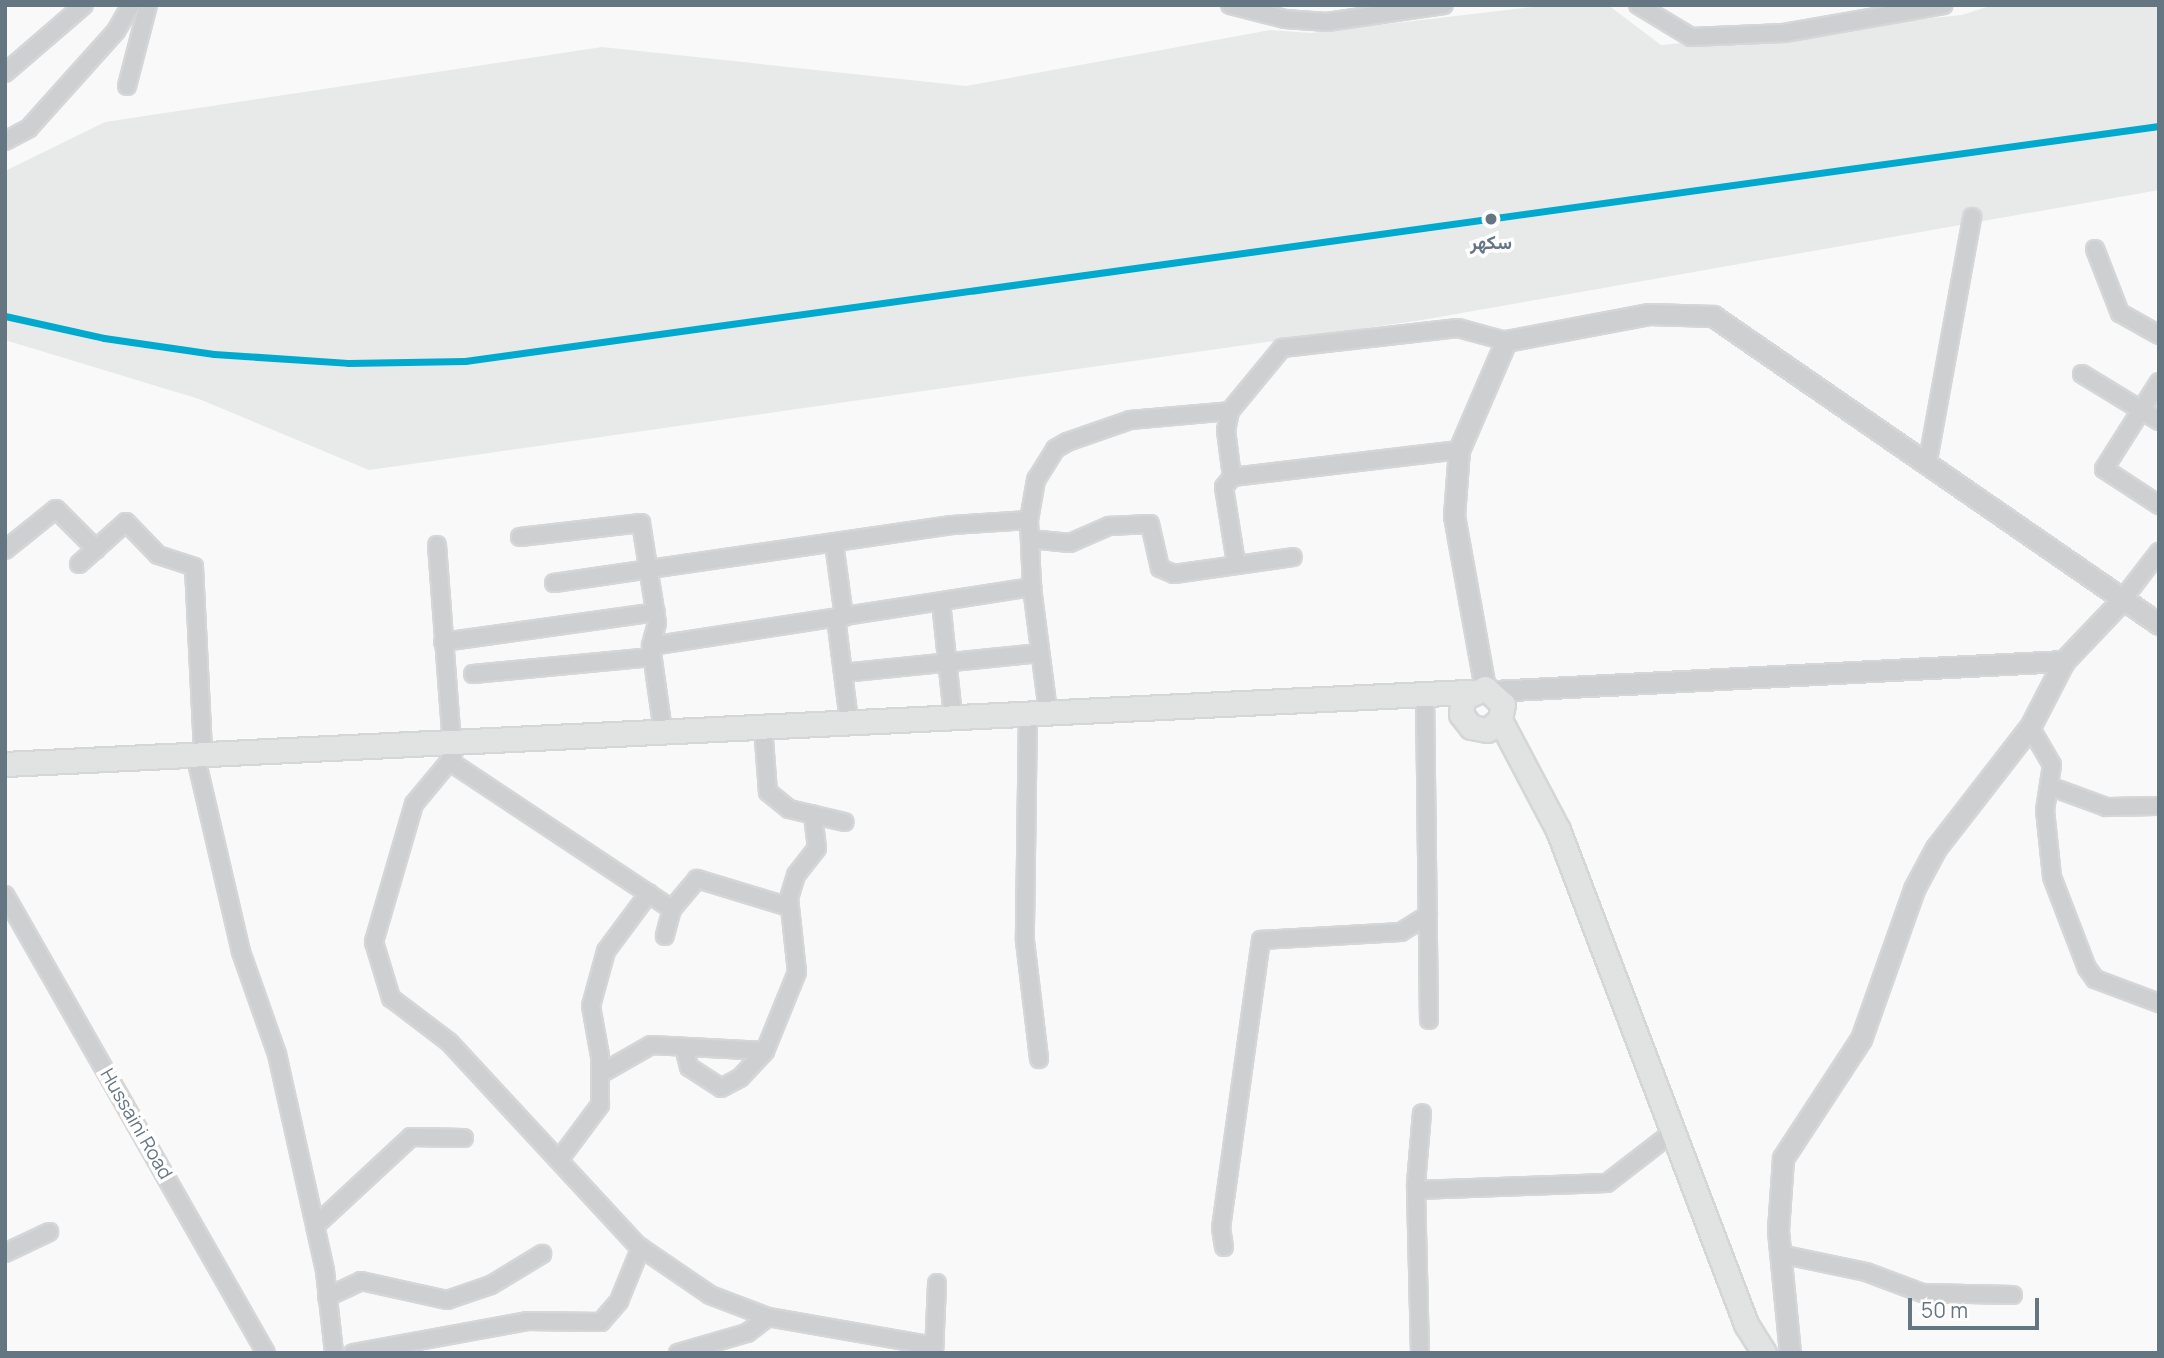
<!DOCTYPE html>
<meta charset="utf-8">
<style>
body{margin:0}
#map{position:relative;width:2164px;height:1358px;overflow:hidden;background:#f9f9f9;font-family:Manrope,Vazirmatn,sans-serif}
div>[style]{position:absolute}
.built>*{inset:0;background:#e8e9e9}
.roads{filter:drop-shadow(2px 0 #d5d6d7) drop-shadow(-2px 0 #d5d6d7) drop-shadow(0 2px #d5d6d7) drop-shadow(0 -2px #d5d6d7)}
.minor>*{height:16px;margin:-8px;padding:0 8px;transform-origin:8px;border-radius:8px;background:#cecfd0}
.tertiary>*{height:19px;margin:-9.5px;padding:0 9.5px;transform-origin:9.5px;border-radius:9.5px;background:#cecfd0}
.secondary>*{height:23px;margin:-11.5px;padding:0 11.5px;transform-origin:11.5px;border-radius:11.5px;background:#e1e2e2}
.rail-1>*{height:7px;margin:-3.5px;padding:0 3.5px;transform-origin:3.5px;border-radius:3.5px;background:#00a9ce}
.dots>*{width:19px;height:19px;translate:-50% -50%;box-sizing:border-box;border:4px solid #fff;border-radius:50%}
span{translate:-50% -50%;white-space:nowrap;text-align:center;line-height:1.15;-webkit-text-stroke:7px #fff;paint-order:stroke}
.stop-label{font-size:19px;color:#657683;font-weight:700}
.street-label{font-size:19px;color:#657683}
.frame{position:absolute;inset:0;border:7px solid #657683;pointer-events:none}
.scale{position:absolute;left:1908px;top:1298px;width:131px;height:32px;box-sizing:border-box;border:4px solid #657683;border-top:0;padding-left:9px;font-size:21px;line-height:24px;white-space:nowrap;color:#657683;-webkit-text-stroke:5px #fff;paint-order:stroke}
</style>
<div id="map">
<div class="built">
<div style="clip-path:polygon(1550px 5px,1608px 5px,1661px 45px,1962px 15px,1993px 5px,2159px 5px,2159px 190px,1422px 320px,369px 470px,199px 399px,5px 340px,5px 171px,105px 122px,602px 47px,966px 86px,1270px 30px,1311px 33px)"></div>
</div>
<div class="roads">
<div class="minor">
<div style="left:1230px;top:5px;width:57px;rotate:14.3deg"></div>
<div style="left:1285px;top:19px;width:42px;rotate:4.1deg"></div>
<div style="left:1327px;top:22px;width:118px;rotate:-8.3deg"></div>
<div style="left:1638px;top:5px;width:62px;rotate:31.1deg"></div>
<div style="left:1691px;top:37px;width:93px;rotate:-2.5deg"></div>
<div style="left:1784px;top:33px;width:162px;rotate:-9.9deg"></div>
<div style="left:5px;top:73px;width:104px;rotate:-40.7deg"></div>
<div style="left:127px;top:86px;width:84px;rotate:-75.5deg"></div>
<div style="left:5px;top:141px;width:27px;rotate:-28deg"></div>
<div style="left:29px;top:128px;width:130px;rotate:-48.1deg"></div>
<div style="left:116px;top:31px;width:30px;rotate:-60deg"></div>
<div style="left:2095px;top:249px;width:69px;rotate:68.7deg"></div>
<div style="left:2120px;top:313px;width:45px;rotate:29.4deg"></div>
<div style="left:2082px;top:374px;width:90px;rotate:31.4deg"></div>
<div style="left:2159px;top:382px;width:103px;rotate:122.3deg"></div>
<div style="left:2104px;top:469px;width:66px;rotate:33.2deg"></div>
<div style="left:1928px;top:460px;width:247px;rotate:-79.7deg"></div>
<div style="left:1232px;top:477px;width:229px;rotate:-6.8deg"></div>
<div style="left:520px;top:537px;width:122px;rotate:-6.6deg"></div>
<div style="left:641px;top:523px;width:101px;rotate:80.9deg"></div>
<div style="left:657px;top:623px;width:24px;rotate:105deg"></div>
<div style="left:651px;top:646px;width:86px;rotate:82deg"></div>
<div style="left:1030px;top:539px;width:40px;rotate:5.7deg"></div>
<div style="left:1070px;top:543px;width:43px;rotate:-23.6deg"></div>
<div style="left:1109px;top:526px;width:41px;rotate:-2.8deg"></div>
<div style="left:1150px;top:524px;width:45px;rotate:77.2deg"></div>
<div style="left:1160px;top:568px;width:15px;rotate:23deg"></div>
<div style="left:1174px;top:574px;width:120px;rotate:-8.1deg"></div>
<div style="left:834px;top:543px;width:75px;rotate:82.3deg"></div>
<div style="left:437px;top:545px;width:213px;rotate:85.7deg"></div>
<div style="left:453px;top:757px;width:61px;rotate:129.7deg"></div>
<div style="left:414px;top:804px;width:144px;rotate:106.2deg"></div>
<div style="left:374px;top:942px;width:59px;rotate:73.1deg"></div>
<div style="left:391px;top:998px;width:73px;rotate:37.2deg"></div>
<div style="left:449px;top:1042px;width:277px;rotate:47.2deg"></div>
<div style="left:637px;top:1245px;width:88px;rotate:34.4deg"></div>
<div style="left:710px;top:1295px;width:62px;rotate:20.8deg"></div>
<div style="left:768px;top:1317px;width:169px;rotate:9.9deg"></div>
<div style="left:5px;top:550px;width:65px;rotate:-38.8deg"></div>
<div style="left:56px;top:509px;width:57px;rotate:45deg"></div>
<div style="left:1236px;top:563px;width:77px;rotate:-99deg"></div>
<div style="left:1224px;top:487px;width:13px;rotate:-51deg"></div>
<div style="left:1232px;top:477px;width:47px;rotate:-97.3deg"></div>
<div style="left:1226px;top:430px;width:19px;rotate:-78deg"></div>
<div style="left:1230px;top:411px;width:82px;rotate:-50.5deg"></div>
<div style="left:1282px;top:348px;width:177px;rotate:-6.5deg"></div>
<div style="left:1458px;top:328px;width:50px;rotate:15.2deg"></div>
<div style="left:79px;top:564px;width:63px;rotate:-41.8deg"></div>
<div style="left:126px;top:522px;width:46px;rotate:45.9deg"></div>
<div style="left:158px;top:555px;width:38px;rotate:18deg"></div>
<div style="left:194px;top:567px;width:187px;rotate:87.2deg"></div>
<div style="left:554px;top:583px;width:402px;rotate:-8.3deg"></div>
<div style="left:952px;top:525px;width:77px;rotate:-3.7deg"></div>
<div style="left:2122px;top:600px;width:61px;rotate:-52.4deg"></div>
<div style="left:941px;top:602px;width:115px;rotate:84deg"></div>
<div style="left:836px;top:618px;width:104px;rotate:82.8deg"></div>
<div style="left:443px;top:642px;width:215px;rotate:-8deg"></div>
<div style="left:651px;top:646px;width:386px;rotate:-8.8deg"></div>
<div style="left:843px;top:673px;width:198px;rotate:-5.8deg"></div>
<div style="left:473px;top:674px;width:180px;rotate:-5.4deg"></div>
<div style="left:1425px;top:694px;width:326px;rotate:89.3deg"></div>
<div style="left:1048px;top:711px;width:125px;rotate:-97.4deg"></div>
<div style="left:1032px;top:587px;width:67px;rotate:-92.6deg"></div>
<div style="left:1029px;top:520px;width:41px;rotate:-80.1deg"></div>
<div style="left:1036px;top:480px;width:36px;rotate:-58deg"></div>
<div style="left:1055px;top:449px;width:14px;rotate:-30deg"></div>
<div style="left:1067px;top:442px;width:67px;rotate:-19.2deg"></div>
<div style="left:1130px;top:420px;width:100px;rotate:-5.1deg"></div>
<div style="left:1028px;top:712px;width:229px;rotate:90.8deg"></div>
<div style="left:1025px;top:941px;width:119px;rotate:83.2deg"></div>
<div style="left:763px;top:726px;width:66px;rotate:85.7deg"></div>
<div style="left:768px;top:792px;width:27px;rotate:39deg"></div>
<div style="left:789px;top:809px;width:57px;rotate:13.1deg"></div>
<div style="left:2030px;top:727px;width:44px;rotate:59.9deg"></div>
<div style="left:2052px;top:765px;width:46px;rotate:98.8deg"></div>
<div style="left:2045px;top:810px;width:67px;rotate:84deg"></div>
<div style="left:2052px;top:877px;width:97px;rotate:69deg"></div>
<div style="left:2087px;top:968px;width:14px;rotate:54deg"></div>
<div style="left:2095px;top:979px;width:68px;rotate:20.6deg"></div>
<div style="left:195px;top:754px;width:203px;rotate:76.9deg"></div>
<div style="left:241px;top:952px;width:108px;rotate:70.6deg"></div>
<div style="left:277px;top:1054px;width:222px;rotate:77.5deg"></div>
<div style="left:325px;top:1271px;width:82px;rotate:83.7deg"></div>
<div style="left:449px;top:761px;width:268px;rotate:33.6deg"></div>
<div style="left:672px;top:909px;width:28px;rotate:105deg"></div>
<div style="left:2049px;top:786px;width:61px;rotate:20.2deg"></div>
<div style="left:2106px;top:807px;width:53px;rotate:-1.1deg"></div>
<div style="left:5px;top:895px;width:527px;rotate:60.32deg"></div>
<div style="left:672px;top:909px;width:39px;rotate:-50deg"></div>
<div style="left:697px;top:879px;width:96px;rotate:16.9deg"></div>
<div style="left:684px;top:1047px;width:21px;rotate:76deg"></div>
<div style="left:689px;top:1067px;width:38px;rotate:33deg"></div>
<div style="left:721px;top:1088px;width:21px;rotate:-28deg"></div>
<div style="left:740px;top:1078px;width:37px;rotate:-47deg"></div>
<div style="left:765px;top:1051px;width:85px;rotate:-67.9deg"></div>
<div style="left:797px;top:972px;width:74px;rotate:-96.2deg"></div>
<div style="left:789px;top:898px;width:24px;rotate:-73deg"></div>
<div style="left:796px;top:875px;width:34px;rotate:-52deg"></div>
<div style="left:817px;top:848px;width:34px;rotate:-97deg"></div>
<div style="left:602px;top:1073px;width:56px;rotate:-29.7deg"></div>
<div style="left:651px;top:1045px;width:114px;rotate:3deg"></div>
<div style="left:559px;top:1160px;width:69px;rotate:-53.3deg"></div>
<div style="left:600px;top:1105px;width:49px;rotate:-90deg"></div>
<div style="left:600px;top:1056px;width:51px;rotate:-100.2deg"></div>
<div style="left:591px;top:1006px;width:57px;rotate:-74.7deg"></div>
<div style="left:606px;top:951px;width:72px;rotate:-53.4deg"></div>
<div style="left:1417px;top:1190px;width:190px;rotate:-2.1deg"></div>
<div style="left:1607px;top:1183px;width:83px;rotate:-37.7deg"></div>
<div style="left:315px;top:1226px;width:131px;rotate:-42.8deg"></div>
<div style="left:411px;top:1137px;width:53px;rotate:1.1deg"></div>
<div style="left:1224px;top:1247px;width:19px;rotate:-99deg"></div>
<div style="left:1221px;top:1228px;width:291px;rotate:-82.1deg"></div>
<div style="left:1261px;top:940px;width:140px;rotate:-3.3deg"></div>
<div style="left:1401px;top:932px;width:32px;rotate:-32deg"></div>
<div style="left:5px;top:1253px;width:49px;rotate:-25.5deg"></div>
<div style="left:1780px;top:1254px;width:88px;rotate:11.8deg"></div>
<div style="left:1866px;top:1272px;width:60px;rotate:20.6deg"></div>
<div style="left:1922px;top:1293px;width:91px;rotate:1.3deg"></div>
<div style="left:327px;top:1297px;width:38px;rotate:-25deg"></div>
<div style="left:361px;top:1281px;width:88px;rotate:12.5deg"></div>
<div style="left:447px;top:1300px;width:46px;rotate:-18.8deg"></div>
<div style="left:491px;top:1285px;width:60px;rotate:-31.3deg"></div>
<div style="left:353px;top:1353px;width:177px;rotate:-10.4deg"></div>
<div style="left:527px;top:1321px;width:74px;rotate:0.8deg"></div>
<div style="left:601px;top:1322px;width:28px;rotate:-49deg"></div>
<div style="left:619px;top:1301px;width:58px;rotate:-67.8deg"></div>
<div style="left:678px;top:1353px;width:72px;rotate:-16.2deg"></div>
<div style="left:747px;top:1333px;width:26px;rotate:-37deg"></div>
<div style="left:934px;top:1353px;width:70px;rotate:-87.5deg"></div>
<div style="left:1420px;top:1353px;width:169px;rotate:-91.4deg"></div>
<div style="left:1416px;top:1184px;width:71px;rotate:-85.2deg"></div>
</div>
<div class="tertiary">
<div style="left:1485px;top:688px;width:175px;rotate:-100.2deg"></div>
<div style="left:1454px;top:516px;width:66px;rotate:-85.7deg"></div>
<div style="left:1459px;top:450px;width:119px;rotate:-66.7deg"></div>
<div style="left:1506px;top:341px;width:146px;rotate:-10.7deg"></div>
<div style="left:1649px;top:314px;width:64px;rotate:1.8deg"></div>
<div style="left:1713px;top:316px;width:542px;rotate:34.63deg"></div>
<div style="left:1493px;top:691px;width:572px;rotate:-3.01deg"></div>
<div style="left:1790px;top:1353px;width:124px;rotate:-95.6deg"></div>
<div style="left:1778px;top:1230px;width:72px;rotate:-86deg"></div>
<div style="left:1783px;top:1158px;width:142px;rotate:-56.8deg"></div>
<div style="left:1861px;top:1039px;width:159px;rotate:-70.5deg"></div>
<div style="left:1914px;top:889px;width:47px;rotate:-61.8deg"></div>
<div style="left:1936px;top:848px;width:153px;rotate:-52.2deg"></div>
<div style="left:2030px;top:727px;width:74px;rotate:-62.7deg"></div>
<div style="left:2064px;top:661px;width:84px;rotate:-46.4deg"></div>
</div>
<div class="secondary">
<div style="left:1500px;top:720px;width:16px;rotate:142deg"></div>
<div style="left:1487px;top:730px;width:16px;rotate:-169deg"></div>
<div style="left:1471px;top:727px;width:16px;rotate:-128deg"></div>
<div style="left:1461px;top:714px;width:16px;rotate:-83deg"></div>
<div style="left:1463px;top:698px;width:24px;rotate:-24deg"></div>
<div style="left:1485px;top:688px;width:24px;rotate:42deg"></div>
<div style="left:1503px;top:704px;width:16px;rotate:101deg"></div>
<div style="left:1500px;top:720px;width:124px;rotate:62.2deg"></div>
<div style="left:1558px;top:830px;width:529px;rotate:69.16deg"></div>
<div style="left:1746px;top:1324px;width:34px;rotate:58deg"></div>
<div style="left:5px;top:764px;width:1466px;rotate:-2.82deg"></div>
</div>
</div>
<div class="rail-1">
<div style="left:5px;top:316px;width:101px;rotate:12.5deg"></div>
<div style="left:104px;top:338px;width:111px;rotate:8.3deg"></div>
<div style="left:214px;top:354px;width:134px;rotate:3.8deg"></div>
<div style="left:348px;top:363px;width:117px;rotate:-1deg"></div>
<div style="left:465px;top:361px;width:1710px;rotate:-7.9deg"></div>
</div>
<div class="dots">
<div style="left:1491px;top:219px;background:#657683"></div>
</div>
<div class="stop-label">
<span style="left:1491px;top:243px">سكهر</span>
</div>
<div class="street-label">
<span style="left:136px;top:1124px;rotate:60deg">Hussaini Road</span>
</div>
<div class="frame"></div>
<div class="scale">50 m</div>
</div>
